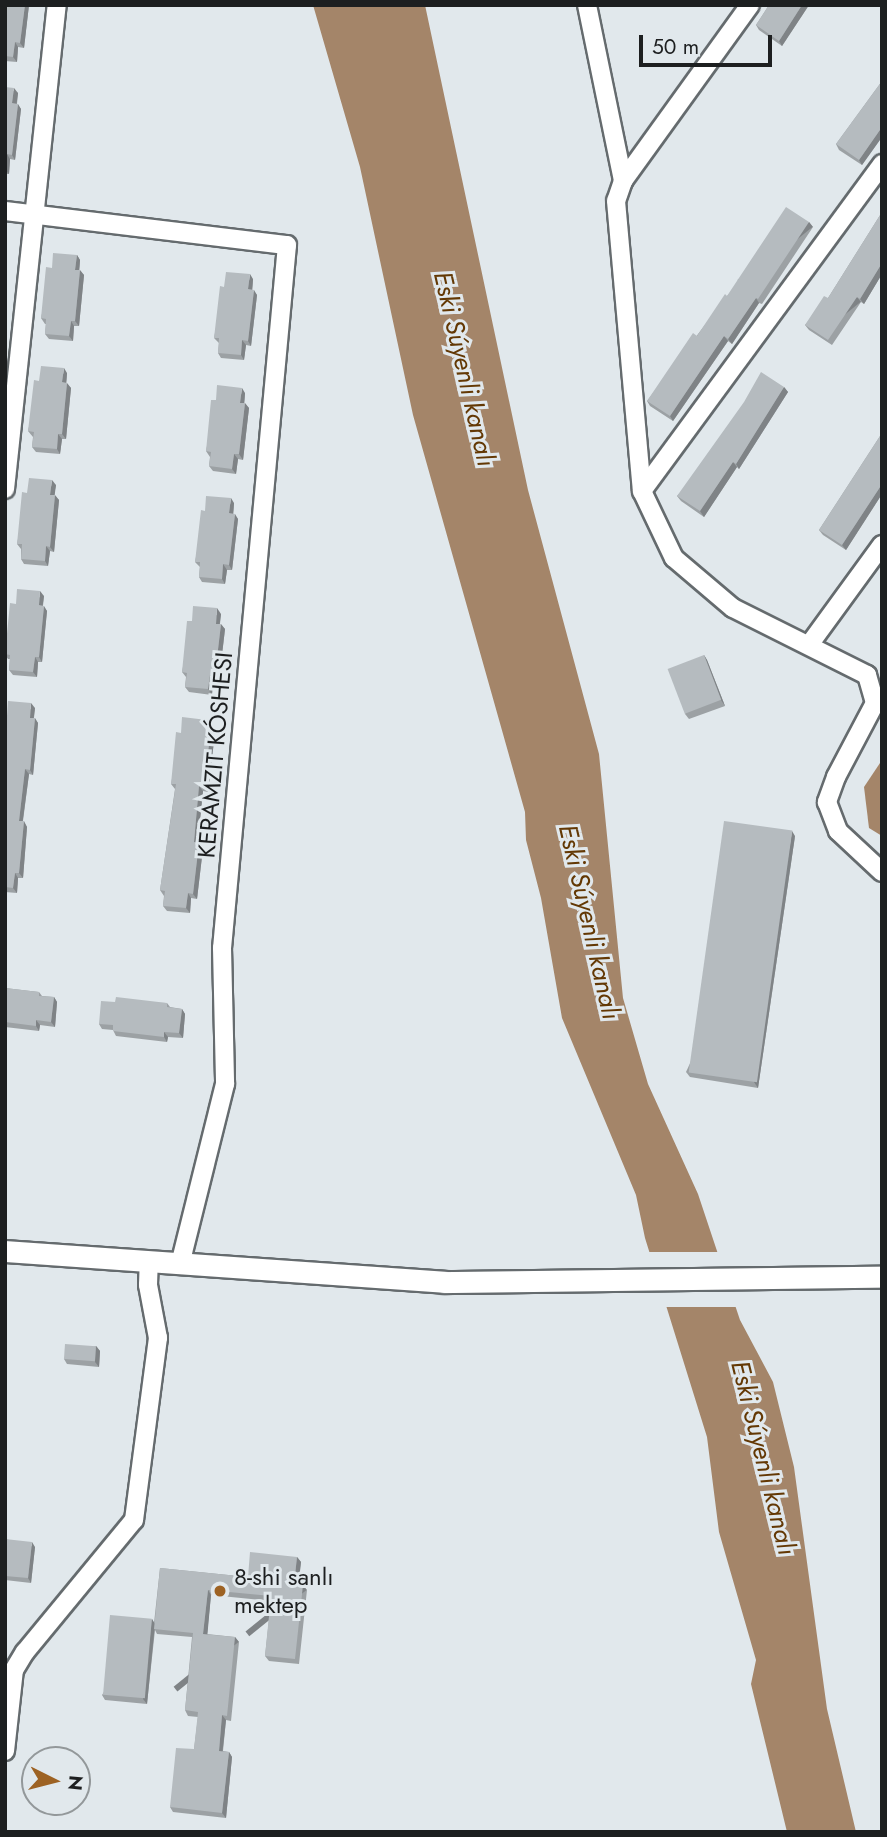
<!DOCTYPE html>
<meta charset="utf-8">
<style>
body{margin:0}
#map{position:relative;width:887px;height:1837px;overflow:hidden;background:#e1e8ec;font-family:Jost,sans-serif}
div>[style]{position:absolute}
.water>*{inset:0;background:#a48569}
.pier>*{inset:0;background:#e1e8ec}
.roads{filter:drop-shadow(2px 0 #656b6e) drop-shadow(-2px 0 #656b6e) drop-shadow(0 2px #656b6e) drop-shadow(0 -2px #656b6e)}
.minor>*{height:18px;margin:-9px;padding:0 9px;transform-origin:9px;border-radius:9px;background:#fff}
.tertiary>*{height:21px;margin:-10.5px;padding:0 10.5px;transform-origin:10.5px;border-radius:10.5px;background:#fff}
.wall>*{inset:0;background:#9ca1a4}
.shaded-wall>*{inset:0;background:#7f8386;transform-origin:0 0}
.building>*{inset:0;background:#b5bbbf;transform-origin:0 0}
.dots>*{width:19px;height:19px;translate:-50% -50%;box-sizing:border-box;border:4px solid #e1e8ec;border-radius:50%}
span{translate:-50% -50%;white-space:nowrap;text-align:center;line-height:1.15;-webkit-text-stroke:6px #e1e8ec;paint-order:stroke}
.street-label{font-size:24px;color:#1d1f20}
.poi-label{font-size:24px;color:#1d1f20}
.left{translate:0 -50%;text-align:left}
.water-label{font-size:26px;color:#633804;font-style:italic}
.frame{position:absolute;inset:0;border:7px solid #1d1f20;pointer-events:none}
.north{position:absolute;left:21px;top:1746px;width:70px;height:70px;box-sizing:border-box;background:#e1e8ec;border:2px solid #93989a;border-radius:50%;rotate:96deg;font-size:19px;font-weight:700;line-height:28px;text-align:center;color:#1d1f20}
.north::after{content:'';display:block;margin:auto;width:24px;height:32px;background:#9d6223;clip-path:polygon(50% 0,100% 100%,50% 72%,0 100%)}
.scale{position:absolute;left:639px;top:35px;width:133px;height:32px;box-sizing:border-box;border:4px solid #1d1f20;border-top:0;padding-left:9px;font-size:21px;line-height:24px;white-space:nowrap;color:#1d1f20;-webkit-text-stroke:5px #e1e8ec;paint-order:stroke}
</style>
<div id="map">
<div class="water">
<div style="clip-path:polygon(313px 5px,425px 5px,528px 490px,599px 754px,623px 998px,648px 1084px,698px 1194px,740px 1320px,773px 1382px,794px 1467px,827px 1709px,856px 1832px,787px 1832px,751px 1684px,756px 1660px,719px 1532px,707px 1437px,645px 1238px,636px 1195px,562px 1018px,541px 898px,526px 840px,525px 812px,413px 415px,360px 167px)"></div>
<div style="clip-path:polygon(882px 760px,882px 836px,869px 828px,864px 787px)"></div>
</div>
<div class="pier">
<div style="clip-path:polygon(646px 1252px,721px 1252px,740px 1307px,664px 1307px)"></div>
</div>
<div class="roads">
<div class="minor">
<div style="left:587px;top:5px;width:180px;rotate:78.4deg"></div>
<div style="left:623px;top:181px;width:21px;rotate:109deg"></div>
<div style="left:616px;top:201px;width:291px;rotate:84.9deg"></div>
<div style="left:642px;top:491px;width:74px;rotate:64.5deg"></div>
<div style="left:674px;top:558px;width:77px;rotate:40.3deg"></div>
<div style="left:733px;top:608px;width:150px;rotate:26.6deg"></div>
<div style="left:867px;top:675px;width:29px;rotate:74deg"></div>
<div style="left:875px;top:703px;width:84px;rotate:117.8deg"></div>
<div style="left:836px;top:777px;width:27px;rotate:110deg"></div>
<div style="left:827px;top:802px;width:31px;rotate:69deg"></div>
<div style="left:838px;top:831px;width:60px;rotate:43deg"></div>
<div style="left:623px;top:181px;width:217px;rotate:-54.2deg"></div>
<div style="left:5px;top:211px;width:284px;rotate:6.9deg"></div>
<div style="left:287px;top:245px;width:706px;rotate:95.28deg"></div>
<div style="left:222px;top:948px;width:136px;rotate:88.7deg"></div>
<div style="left:225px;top:1084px;width:186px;rotate:104deg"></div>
<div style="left:5px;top:489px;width:487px;rotate:-83.9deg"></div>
<div style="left:642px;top:491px;width:406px;rotate:-53.7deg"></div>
<div style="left:809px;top:645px;width:124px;rotate:-53.9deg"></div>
<div style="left:5px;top:1751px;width:81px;rotate:-83.7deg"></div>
<div style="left:14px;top:1670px;width:21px;rotate:-59deg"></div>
<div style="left:25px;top:1652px;width:171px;rotate:-50.5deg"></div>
<div style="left:134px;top:1520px;width:184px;rotate:-82.5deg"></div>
<div style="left:158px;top:1338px;width:54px;rotate:-100.7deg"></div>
<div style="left:148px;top:1285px;width:23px;rotate:-88deg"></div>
</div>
<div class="tertiary">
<div style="left:5px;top:1251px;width:440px;rotate:4deg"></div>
<div style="left:444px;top:1282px;width:438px;rotate:-0.7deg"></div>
</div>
</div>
<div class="wall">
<div style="clip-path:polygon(5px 5px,29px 5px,24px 48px,18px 47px,17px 62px,5px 61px)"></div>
<div style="clip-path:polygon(769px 5px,809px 5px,782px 46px,759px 30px,756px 25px)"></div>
<div style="clip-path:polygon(882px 81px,882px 137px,862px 165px,839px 150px,836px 144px)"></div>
<div style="clip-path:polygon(5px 87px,18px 93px,17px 104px,21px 109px,15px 160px,10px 159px,9px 174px,5px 174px)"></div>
<div style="clip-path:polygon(882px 212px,882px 274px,864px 304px,861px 302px,832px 345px,809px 330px,805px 325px,828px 298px)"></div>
<div style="clip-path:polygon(809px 222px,813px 227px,762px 304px,759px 303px,732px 344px,728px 341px,673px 421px,650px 406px,647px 401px,727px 296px)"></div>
<div style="clip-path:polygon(77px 255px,80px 260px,79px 270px,84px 275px,79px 326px,74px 326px,73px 341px,49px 339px,45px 334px,46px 324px,45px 324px,41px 318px,52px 268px)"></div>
<div style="clip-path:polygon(253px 279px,252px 290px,257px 295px,251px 346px,246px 345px,244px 360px,221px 358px,218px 353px,219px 343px,214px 338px,224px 287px)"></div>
<div style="clip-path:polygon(67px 373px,66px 383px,71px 388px,66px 439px,62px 439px,60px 454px,36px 452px,32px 447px,33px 437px,28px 431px,39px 381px)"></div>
<div style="clip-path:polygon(784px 387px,788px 392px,739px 469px,737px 467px,704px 517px,681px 501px,677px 496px)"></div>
<div style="clip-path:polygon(245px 393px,244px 403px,249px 408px,243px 460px,238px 459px,236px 474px,213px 471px,209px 466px,210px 457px,206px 451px,216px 400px)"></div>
<div style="clip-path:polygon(882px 433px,882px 494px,846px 550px,823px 535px,819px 530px)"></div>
<div style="clip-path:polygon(56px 485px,54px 495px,59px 500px,54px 552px,50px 551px,48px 566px,24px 564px,21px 559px,21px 549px,17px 544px,27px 493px)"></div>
<div style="clip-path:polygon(234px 503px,233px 514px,238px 519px,232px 570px,227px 570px,225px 584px,202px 582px,199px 577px,200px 567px,195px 562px,205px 511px)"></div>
<div style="clip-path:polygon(44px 596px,43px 606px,47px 611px,42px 662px,38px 662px,37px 677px,13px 675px,9px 670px,10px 659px,8px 659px,5px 655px,16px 604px)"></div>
<div style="clip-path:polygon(221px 614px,220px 624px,225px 629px,219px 680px,213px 680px,212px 695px,189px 692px,185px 687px,186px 677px,182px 672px,192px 621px)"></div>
<div style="clip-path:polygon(704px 655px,707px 660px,725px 706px,689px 719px,685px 714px)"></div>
<div style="clip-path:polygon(35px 708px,34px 718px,38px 723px,33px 775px,29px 774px,23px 821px,27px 827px,23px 878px,18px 878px,17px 893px,5px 892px,5px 716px)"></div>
<div style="clip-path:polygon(207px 720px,210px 725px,209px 735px,214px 741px,208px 792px,203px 791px,198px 842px,203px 848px,197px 899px,191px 898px,190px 913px,167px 911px,163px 906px,164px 896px,160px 890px,175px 789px,171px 784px,181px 733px)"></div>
<div style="clip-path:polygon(795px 836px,758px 1088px,690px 1077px,686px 1072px)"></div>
<div style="clip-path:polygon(5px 988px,39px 992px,42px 996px,54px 997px,57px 1002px,55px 1027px,40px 1025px,39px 1031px,5px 1027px)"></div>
<div style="clip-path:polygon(115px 1002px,167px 1003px,170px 1007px,182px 1009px,185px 1014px,183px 1038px,168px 1037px,167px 1042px,116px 1036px,113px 1030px,102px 1029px,99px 1024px)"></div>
<div style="clip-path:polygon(96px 1346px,100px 1351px,99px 1367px,67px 1364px,64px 1359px)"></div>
<div style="clip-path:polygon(5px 1539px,35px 1547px,31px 1583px,5px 1580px)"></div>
<div style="clip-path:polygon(297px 1557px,301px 1562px,298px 1584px,307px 1590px,299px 1664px,269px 1661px,265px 1656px,271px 1601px,211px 1595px,207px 1634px,235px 1637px,239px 1642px,231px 1721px,226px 1720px,223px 1751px,229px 1752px,232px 1757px,226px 1818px,173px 1812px,170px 1807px,194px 1749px,198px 1717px,188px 1716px,185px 1710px,192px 1637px,157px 1634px,155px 1630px,147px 1704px,105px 1700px,102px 1695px,152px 1619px,154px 1623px,160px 1568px,248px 1577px)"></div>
</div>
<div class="shaded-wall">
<div style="clip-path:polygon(25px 5px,29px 5px,24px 48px,20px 43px)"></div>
<div style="clip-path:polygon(802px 5px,809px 5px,782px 46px,779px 41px)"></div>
<div style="clip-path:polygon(15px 42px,18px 47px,17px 62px,13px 57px)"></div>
<div style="clip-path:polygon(14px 88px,18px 93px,16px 108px,12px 103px)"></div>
<div style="clip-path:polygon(18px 104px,21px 109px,15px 160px,12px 155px)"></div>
<div style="clip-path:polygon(882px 127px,882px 137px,862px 165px,859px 160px)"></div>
<div style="clip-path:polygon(7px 154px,10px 159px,9px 174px,5px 170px)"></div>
<div style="left:809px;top:222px;width:6px;height:92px;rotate:51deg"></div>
<div style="clip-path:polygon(77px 255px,80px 260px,79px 275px,75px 270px)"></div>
<div style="clip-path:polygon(882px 263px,882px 274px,864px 304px,860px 299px)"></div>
<div style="clip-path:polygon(80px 270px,84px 275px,79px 326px,75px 321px)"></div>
<div style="clip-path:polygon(250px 274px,253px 279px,252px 294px,248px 289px)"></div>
<div style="clip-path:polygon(254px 290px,257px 295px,251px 346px,248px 341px)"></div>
<div style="left:857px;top:297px;width:6px;height:52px;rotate:51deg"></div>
<div style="clip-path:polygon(756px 298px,759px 303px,732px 344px,728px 339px)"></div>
<div style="clip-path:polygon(71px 321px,74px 326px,73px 341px,69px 336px)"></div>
<div style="clip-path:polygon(724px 336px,728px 341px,673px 421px,670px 416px)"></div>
<div style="clip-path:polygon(242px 340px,246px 345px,244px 360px,241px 355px)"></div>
<div style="clip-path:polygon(64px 368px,67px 373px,66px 388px,62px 382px)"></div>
<div style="clip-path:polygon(67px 383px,71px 388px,66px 439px,62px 434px)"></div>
<div style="clip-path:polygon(784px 387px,788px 392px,739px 469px,736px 464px)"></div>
<div style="clip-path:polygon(242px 388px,245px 393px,244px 408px,240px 403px)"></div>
<div style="clip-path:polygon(245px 403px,249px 408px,243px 460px,239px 454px)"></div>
<div style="clip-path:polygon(58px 434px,62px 439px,60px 454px,57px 449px)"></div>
<div style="clip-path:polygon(234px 454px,238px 459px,236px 474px,232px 469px)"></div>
<div style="clip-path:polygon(733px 462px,737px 467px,704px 517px,700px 511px)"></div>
<div style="clip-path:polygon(52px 480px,56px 485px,54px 500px,50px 495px)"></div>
<div style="clip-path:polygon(882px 484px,882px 494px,846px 550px,842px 545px)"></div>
<div style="clip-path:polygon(55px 495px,59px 500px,54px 552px,50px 547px)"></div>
<div style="clip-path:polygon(231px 498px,234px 503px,233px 518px,229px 513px)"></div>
<div style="clip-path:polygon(235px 514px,238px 519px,232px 570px,229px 565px)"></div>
<div style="clip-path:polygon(46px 546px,50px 551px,48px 566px,45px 561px)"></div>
<div style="clip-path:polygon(223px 564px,227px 570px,225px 584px,222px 579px)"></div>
<div style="clip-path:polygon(40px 591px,44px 596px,42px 610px,39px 605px)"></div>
<div style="clip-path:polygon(44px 606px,47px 611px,42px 662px,39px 657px)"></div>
<div style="clip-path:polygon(217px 608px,221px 614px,219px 629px,216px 624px)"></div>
<div style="clip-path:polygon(221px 624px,225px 629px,219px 680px,215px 675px)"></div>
<div style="clip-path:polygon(704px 655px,707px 660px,725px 706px,721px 700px)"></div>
<div style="clip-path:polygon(35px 657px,38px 662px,37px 677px,33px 672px)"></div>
<div style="clip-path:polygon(210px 675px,213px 680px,212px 695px,208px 689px)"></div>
<div style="clip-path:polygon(31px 703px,35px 708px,33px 723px,30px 718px)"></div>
<div style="clip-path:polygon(35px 718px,38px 723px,33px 775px,30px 770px)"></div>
<div style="clip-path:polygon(207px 720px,210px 725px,209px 740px,205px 735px)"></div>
<div style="clip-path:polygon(210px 736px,214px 741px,208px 792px,204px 787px)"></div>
<div style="clip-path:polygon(25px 769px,29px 774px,22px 826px,19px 821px)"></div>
<div style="clip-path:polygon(199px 786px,203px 791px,197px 847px,194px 842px)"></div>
<div style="clip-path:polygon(24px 821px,27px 827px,23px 878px,19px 873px)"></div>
<div style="clip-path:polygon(792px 831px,795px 836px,758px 1088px,754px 1082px)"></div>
<div style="clip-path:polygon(199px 843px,203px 848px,197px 899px,193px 894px)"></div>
<div style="clip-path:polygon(15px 873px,18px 878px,17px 893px,13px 888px)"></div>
<div style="clip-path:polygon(188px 893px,191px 898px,190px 913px,186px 908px)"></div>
<div style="clip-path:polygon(54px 997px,57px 1002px,55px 1027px,51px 1022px)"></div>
<div style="clip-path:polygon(182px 1009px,185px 1014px,183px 1038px,179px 1033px)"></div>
<div style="clip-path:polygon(36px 1020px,40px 1025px,39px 1031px,36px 1026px)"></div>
<div style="clip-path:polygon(164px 1032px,168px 1037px,167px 1042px,164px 1037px)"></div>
<div style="clip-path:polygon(96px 1346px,100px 1351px,99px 1367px,95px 1362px)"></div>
<div style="clip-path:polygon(32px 1542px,35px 1547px,31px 1583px,28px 1578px)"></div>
<div style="clip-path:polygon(297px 1557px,301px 1562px,298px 1589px,294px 1584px)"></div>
<div style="left:303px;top:1585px;width:6px;height:74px;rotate:51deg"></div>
<div style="clip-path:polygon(208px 1590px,211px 1595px,207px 1639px,203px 1634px)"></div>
<div style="clip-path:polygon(152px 1619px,155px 1624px,147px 1704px,143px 1699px)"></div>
<div style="left:235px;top:1637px;width:6px;height:79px;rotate:51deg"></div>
<div style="clip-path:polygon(222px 1715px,226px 1720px,222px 1756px,219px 1751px)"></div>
<div style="clip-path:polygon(229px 1752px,232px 1757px,226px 1818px,222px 1813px)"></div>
</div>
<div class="building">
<div style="clip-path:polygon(5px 5px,25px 5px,20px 43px,15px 42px,13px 57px,5px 56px)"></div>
<div style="clip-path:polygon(769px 5px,802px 5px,779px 41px,756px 25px)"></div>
<div style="clip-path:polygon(882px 81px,882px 127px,859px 160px,836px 144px)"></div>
<div style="clip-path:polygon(5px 87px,14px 88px,12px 103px,18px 104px,12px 155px,7px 154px,5px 166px)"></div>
<div style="clip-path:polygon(786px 207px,809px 222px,758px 299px,756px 298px,728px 339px,724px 336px,670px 416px,647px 401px,693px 333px,697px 336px,725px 294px,727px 296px)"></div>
<div style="clip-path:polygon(882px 212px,882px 263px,860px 299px,857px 297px,828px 340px,805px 325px,824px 296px,828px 298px)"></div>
<div style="clip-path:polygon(53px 253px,77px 255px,75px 270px,80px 270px,75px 321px,71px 321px,69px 336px,45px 334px,46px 319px,41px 318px,46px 267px,52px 268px)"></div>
<div style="clip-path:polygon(226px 272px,250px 274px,248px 289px,254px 290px,248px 341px,242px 340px,241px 355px,218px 353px,219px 338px,214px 338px,220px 286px,224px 287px)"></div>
<div style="clip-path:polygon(41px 366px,64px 368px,62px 382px,67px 383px,62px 434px,58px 434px,57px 449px,32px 447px,34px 432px,28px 431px,34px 380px,39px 381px)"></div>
<div style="clip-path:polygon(761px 372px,784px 387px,736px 464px,733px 462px,700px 511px,677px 496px,744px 402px)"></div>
<div style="clip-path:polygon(217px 385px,242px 388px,240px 403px,245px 403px,239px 454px,234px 454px,232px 469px,209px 466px,211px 452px,206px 451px,211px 400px,216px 400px)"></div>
<div style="clip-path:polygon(882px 433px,882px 484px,842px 545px,819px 530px)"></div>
<div style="clip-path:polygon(29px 478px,52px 480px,50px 495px,55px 495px,50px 547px,46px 546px,45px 561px,21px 559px,22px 544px,17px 544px,22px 492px,27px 493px)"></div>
<div style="clip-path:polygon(206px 496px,231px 498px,229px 513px,235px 514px,229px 565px,223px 564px,222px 579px,199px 577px,200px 562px,195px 562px,201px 510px,205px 511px)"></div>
<div style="clip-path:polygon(17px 589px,40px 591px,39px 605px,44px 606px,39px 657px,35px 657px,33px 672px,9px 670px,10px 655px,5px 654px,10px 603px,16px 604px)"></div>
<div style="clip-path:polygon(193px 606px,217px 608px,216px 624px,221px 624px,215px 675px,210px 675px,208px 689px,185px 687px,187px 673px,182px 672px,187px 621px,192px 621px)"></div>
<div style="left:704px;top:655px;width:48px;height:39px;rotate:69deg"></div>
<div style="clip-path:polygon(8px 701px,31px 703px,30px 718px,35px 718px,30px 770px,25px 769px,19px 821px,24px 821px,19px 873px,15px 873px,13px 888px,5px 887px,5px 716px,7px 716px)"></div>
<div style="clip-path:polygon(182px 717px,207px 720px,205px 735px,210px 736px,204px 787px,199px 786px,194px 842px,199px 843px,193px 894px,188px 893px,186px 908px,163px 906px,165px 891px,160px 890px,176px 784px,171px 784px,176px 732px,181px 733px)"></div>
<div style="left:724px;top:821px;width:69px;height:254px;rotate:8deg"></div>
<div style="clip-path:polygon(5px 988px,39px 992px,39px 996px,54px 997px,51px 1022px,36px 1020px,36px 1026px,5px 1022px)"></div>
<div style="clip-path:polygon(116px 997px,167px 1003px,167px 1007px,182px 1009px,179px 1033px,164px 1032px,164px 1037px,113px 1031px,113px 1025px,99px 1024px,101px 1001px,115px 1002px)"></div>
<div style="left:65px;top:1344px;width:31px;height:15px;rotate:4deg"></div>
<div style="clip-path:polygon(5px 1539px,32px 1542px,28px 1578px,5px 1576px)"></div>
<div style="clip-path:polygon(250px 1552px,297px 1557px,294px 1584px,303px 1585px,295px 1659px,265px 1656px,271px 1596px,208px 1590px,203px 1634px,235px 1637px,227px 1716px,222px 1715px,219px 1751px,229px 1752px,222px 1813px,170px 1807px,176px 1748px,194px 1749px,198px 1712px,185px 1710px,193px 1633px,154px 1629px,160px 1568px,248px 1577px)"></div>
<div style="left:110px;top:1615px;width:42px;height:80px;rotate:5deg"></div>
</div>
<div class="dots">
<div style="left:220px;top:1591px;background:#9d6223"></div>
</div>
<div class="street-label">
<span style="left:215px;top:755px;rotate:-85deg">KERAMZIT KÓSHESI</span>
</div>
<div class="poi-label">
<span class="left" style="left:234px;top:1591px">8-shi sanlı<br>mektep</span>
</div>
<div class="water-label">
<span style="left:464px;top:369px;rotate:77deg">Eski Súyenli kanalı</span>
<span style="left:589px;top:922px;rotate:77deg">Eski Súyenli kanalı</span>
<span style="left:763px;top:1458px;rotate:76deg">Eski Súyenli kanalı</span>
</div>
<div class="frame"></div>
<div class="north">N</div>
<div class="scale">50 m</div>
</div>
